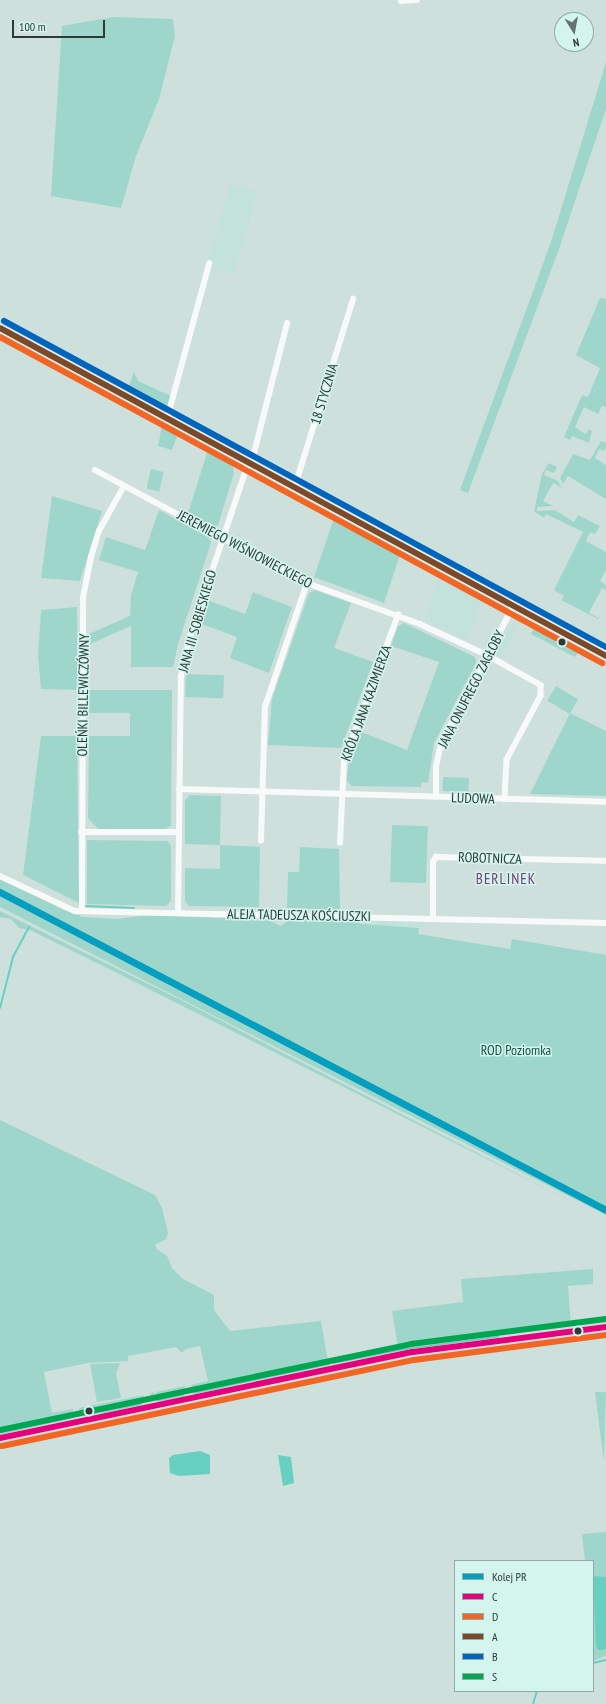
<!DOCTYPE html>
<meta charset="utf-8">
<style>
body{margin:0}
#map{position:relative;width:606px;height:1704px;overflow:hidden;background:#cee0dc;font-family:"PT Sans Narrow",sans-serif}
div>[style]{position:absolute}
.built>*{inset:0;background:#c2e2db;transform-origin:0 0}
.green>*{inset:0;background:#9fd6cc;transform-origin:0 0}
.water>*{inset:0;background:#67d0c1}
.stream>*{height:2px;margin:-1px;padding:0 1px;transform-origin:1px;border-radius:1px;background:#67d0c1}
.street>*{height:5.5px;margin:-2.75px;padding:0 2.75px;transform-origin:2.75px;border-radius:2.75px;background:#f8fafa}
.secondary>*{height:8px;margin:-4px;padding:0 4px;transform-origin:4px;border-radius:4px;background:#f8fafa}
.bus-1>*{height:6px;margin:-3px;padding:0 3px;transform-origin:3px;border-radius:3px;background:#e5007d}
.bus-2>*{height:6px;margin:-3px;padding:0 3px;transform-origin:3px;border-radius:3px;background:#f26522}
.bus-3>*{height:6px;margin:-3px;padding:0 3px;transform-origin:3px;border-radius:3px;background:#7a4b2a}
.bus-4>*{height:6px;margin:-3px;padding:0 3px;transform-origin:3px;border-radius:3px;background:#0065bd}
.bus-5>*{height:6px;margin:-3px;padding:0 3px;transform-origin:3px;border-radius:3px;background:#00a651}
.rail-1>*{height:7px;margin:-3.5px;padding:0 3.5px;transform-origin:3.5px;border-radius:3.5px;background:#049ebf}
.dots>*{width:11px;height:11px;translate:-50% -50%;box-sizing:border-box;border:2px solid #d3f5ee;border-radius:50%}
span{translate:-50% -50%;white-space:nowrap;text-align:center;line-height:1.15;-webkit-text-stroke:3px #d3f5ee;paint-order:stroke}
.street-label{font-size:14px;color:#2d3a37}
.park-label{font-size:14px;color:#144f46}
.neighbourhood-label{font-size:15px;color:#733d6d;letter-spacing:1px}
.legend{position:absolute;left:454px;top:1560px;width:140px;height:132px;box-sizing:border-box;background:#d3f5ee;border:1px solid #91aaa5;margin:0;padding:5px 7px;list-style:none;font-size:12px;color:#2d3a37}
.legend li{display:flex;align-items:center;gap:8px;height:20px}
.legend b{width:20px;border:1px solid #91aaa5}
.north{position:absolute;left:554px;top:12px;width:40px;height:40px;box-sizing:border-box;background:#d3f5ee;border:1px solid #91aaa5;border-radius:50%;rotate:169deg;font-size:11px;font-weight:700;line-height:16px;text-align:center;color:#2d3a37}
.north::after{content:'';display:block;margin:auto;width:14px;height:18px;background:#657471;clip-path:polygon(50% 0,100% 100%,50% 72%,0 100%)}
.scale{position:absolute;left:12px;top:20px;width:93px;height:18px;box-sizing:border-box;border:2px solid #2d3a37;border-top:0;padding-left:5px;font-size:12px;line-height:14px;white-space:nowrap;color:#2d3a37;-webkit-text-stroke:3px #d3f5ee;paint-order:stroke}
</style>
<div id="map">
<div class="built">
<div style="left:230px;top:184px;width:29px;height:86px;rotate:16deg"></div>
<div style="clip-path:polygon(439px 577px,483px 601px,467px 640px,425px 620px)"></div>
<div style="clip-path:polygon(516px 617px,521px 620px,502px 659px,495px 654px)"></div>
<div style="clip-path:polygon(378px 920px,425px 921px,425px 927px,389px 928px,365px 925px,365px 922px,378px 922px)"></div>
</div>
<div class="green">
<div style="clip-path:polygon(113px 17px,173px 19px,175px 36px,159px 99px,136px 156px,121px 208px,51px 196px,62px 26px)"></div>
<div style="clip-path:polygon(606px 62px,606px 109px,559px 249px,468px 493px,460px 490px,551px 242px)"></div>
<div style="clip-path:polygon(600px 298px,606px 299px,606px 407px,602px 406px,598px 414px,584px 407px,575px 427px,585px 434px,589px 430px,592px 431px,589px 443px,572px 436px,570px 440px,564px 437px,582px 395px,588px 397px,600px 368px,576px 355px)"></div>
<div style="clip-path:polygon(134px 372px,138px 381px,171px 396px,166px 411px,128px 389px)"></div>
<div style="clip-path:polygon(162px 425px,178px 434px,172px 450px,158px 446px)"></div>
<div style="clip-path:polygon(601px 441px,606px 443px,606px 448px,604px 451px,599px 449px,595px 458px,606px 465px,606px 499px,568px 476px,563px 484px,560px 478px,573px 454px,590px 460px)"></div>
<div style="clip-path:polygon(208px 450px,232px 463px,234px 473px,218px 525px,213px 527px,188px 513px)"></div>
<div style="clip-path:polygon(549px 463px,557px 467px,554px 473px,546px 470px,544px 475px,558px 481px,562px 488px,553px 483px,543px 501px,553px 506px,537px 507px,537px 511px,555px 510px,574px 522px,578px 515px,600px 526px,595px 534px,590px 532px,586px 541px,606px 552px,606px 570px,600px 581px,606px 585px,606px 590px,602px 588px,589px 613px,598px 618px,603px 612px,598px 619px,561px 600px,564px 596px,554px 590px,583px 532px,546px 514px,544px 518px,534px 511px,542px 474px)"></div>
<div style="left:151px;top:469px;width:13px;height:20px;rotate:13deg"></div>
<div style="clip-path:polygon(52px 496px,102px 511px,80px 581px,41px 578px)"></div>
<div style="clip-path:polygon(159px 510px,208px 537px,211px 543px,178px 644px,173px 667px,131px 667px,131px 626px,90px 644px,89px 634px,130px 616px,131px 595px,138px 572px,99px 560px,106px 537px,145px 550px)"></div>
<div style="clip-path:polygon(333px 521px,400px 555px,384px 603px,314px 577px)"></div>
<div style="clip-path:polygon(315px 590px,351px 603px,334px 648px,373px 662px,341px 748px,268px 745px,272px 699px,309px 593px)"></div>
<div style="clip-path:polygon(253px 592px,292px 607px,269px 673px,230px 658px,237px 637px,199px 623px,207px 600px,245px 614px)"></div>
<div style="clip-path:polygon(77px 607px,78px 690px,41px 689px,38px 656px,41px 610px)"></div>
<div style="clip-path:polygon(562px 621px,594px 639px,592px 643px,552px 622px)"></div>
<div style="clip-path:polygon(404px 623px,475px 657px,476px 663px,434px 743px,428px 783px,421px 782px,421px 787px,352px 786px,347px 781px,348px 766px,359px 731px,407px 750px,439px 662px,391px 646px,398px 626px)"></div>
<div style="clip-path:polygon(535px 626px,562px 647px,563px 645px,579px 651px,575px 657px,531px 634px)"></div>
<div style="left:186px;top:674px;width:38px;height:23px;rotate:2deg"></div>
<div style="left:556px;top:686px;width:26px;height:17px;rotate:31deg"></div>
<div style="clip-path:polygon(89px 690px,172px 690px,171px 825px,166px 829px,98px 829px,88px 818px,89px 736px,130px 736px,130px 713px,89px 713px)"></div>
<div style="clip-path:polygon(570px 713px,606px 731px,606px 796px,530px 794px)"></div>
<div style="clip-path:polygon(41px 736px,77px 736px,79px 903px,23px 875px)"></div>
<div style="left:443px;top:777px;width:26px;height:14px;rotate:2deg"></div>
<div style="clip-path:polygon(190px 795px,221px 796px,220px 845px,260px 847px,259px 907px,189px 906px,185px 901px,185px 868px,220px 869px,220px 845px,185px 844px,185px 800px)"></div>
<div style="left:392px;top:825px;width:36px;height:57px;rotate:2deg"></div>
<div style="clip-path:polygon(87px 840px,167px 841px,171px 845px,171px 901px,166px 906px,87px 904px)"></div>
<div style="clip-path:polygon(300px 847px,339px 849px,340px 910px,287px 908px,288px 872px,299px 872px)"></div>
<div style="clip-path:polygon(0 878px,66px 911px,84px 917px,117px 919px,149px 915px,268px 920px,281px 926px,286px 922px,286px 918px,358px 919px,361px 924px,419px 928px,418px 934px,510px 949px,512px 939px,606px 955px,606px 1207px,0 889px)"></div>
<div style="clip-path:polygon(0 893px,590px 1203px,606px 1211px,606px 1215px,0 907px)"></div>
<div style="clip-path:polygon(0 911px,181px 1000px,574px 1203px,113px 971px,30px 930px,19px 928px,11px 919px,0 917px)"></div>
<div style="clip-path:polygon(0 1120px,155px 1195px,162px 1208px,168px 1233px,166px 1239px,155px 1245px,157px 1249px,167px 1256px,172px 1268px,183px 1279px,214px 1295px,214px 1310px,230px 1331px,321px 1321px,328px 1362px,224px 1384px,225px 1388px,193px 1395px,191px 1385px,208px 1381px,200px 1346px,186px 1349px,182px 1353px,176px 1347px,128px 1356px,128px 1361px,88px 1363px,44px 1372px,52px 1413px,73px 1409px,73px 1418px,0 1435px)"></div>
<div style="clip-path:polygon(593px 1269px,593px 1284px,568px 1286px,571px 1326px,398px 1348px,392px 1311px,463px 1302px,461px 1279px)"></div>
<div style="clip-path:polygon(120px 1363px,116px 1373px,121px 1398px,97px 1402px,90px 1364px)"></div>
<div style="clip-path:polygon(185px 1386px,184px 1397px,160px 1402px,151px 1399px,150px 1394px,154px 1392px,156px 1398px,156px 1392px)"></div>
<div style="clip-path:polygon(595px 1392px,606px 1392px,604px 1462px)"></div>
<div style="clip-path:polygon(144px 1395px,142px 1405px,102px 1414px,101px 1412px,84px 1416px,80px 1414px,79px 1408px)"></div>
<div style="clip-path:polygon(606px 1532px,606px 1656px,593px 1661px,593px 1561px,585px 1561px,582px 1534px)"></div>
</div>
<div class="water">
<div style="clip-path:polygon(200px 1451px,210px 1455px,210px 1474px,179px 1476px,170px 1473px,169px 1458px,173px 1455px)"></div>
<div style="clip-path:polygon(278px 1455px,291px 1457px,294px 1483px,283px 1486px)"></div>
<div style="clip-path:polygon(593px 1576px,606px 1577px,606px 1649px,603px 1650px,598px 1650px,596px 1646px)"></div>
</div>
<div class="stream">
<div style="left:86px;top:906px;width:48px;rotate:2.4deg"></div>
<div style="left:0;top:1008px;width:53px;rotate:-75.7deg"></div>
<div style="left:13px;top:957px;width:34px;rotate:-62deg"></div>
<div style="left:333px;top:1363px;width:67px;rotate:-11.1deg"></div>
<div style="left:399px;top:1350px;width:100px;rotate:-7.5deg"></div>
<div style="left:196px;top:1392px;width:136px;rotate:-11.9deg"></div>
<div style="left:157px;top:1400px;width:27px;rotate:-13deg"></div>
<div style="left:86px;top:1414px;width:54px;rotate:-10.7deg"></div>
<div style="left:0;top:1432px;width:70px;rotate:-11.5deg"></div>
<div style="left:593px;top:1663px;width:13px;rotate:-13deg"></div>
<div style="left:533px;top:1704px;width:14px;rotate:-73deg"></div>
</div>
<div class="street">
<div style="left:401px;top:1px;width:16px;rotate:-4deg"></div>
<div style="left:167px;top:419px;width:161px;rotate:-74.8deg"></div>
<div style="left:251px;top:465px;width:146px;rotate:-75.7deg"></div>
<div style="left:95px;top:470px;width:240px;rotate:28.1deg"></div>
<div style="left:307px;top:583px;width:120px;rotate:19.9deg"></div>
<div style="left:420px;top:624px;width:74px;rotate:24.8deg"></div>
<div style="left:487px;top:655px;width:62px;rotate:29.1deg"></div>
<div style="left:541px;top:685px;width:11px;rotate:90deg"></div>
<div style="left:541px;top:696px;width:72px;rotate:118deg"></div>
<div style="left:507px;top:760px;width:39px;rotate:93deg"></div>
<div style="left:294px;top:489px;width:199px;rotate:-72.7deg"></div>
<div style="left:602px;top:654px;width:9px;rotate:-63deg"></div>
<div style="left:179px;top:789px;width:427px;rotate:1.7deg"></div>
<div style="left:436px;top:797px;width:30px;rotate:-90deg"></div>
<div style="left:436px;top:767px;width:25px;rotate:-78deg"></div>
<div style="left:441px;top:743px;width:154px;rotate:-62.1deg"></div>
<div style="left:81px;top:832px;width:98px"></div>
<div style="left:261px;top:841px;width:134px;rotate:-88.3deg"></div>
<div style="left:265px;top:707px;width:131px;rotate:-71.3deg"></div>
<div style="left:340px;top:843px;width:82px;rotate:-87.2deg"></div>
<div style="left:344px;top:761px;width:156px;rotate:-69.7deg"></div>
<div style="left:0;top:876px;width:83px;rotate:25deg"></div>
<div style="left:75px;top:911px;width:531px;rotate:1.29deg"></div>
<div style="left:82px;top:911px;width:313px;rotate:-89.8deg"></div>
<div style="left:83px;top:598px;width:42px;rotate:-79deg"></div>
<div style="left:91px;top:557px;width:27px;rotate:-73deg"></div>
<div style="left:99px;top:531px;width:51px;rotate:-60.9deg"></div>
<div style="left:178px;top:913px;width:237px;rotate:-89.3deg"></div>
<div style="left:181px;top:676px;width:37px;rotate:-77deg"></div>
<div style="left:189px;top:640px;width:186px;rotate:-71.5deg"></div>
<div style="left:433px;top:918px;width:56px;rotate:-90deg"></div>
<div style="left:433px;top:862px;width:6px;rotate:-59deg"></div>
<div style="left:436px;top:857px;width:170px;rotate:1.3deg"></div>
<div style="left:0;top:1438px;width:422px;rotate:-11.8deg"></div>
<div style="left:413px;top:1352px;width:195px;rotate:-7.4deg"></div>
</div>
<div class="secondary">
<div style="left:0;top:328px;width:689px;rotate:28.42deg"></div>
</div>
<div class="bus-1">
<div style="left:0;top:1438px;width:422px;rotate:-11.8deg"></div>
<div style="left:413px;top:1352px;width:195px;rotate:-7.4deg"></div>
</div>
<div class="bus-2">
<div style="left:0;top:337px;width:685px;rotate:28.44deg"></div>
<div style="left:2px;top:1446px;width:421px;rotate:-11.8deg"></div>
<div style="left:414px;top:1360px;width:194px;rotate:-7.4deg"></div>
</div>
<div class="bus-3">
<div style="left:0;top:328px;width:689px;rotate:28.42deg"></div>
</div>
<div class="bus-4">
<div style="left:4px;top:321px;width:685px;rotate:28.44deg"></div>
</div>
<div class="bus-5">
<div style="left:0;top:1430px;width:420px;rotate:-11.8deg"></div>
<div style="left:411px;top:1344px;width:196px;rotate:-7.3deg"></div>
</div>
<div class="rail-1">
<div style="left:0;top:892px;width:684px;rotate:27.69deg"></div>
</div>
<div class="dots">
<div style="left:562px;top:642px;background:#2d3a37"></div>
<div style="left:578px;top:1331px;background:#2d3a37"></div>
<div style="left:89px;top:1411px;background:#2d3a37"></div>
</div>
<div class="street-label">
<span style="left:324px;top:394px;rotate:-73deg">18 STYCZNIA</span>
<span style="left:245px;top:549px;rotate:28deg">JEREMIEGO WIŚNIOWIECKIEGO</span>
<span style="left:197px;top:621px;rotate:-74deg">JANA III SOBIESKIEGO</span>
<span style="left:471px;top:689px;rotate:-63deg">JANA ONUFREGO ZAGŁOBY</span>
<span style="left:83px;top:695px;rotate:-89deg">OLEŃKI BILLEWICZÓWNY</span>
<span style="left:366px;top:703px;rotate:-70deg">KRÓLA JANA KAZIMIERZA</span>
<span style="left:473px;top:798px;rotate:2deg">LUDOWA</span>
<span style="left:490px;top:858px;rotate:2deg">ROBOTNICZA</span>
<span style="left:299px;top:915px;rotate:1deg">ALEJA TADEUSZA KOŚCIUSZKI</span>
</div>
<div class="park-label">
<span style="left:516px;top:1050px">ROD Poziomka</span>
</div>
<div class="neighbourhood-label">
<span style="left:506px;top:879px">BERLINEK</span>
</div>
<ul class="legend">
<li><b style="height:5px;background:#049ebf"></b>Kolej PR</li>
<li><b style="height:5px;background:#e5007d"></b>C</li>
<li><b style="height:5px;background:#f26522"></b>D</li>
<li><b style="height:5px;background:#7a4b2a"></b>A</li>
<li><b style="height:5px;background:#0065bd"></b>B</li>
<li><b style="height:5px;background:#00a651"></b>S</li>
</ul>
<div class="north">N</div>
<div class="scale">100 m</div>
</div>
